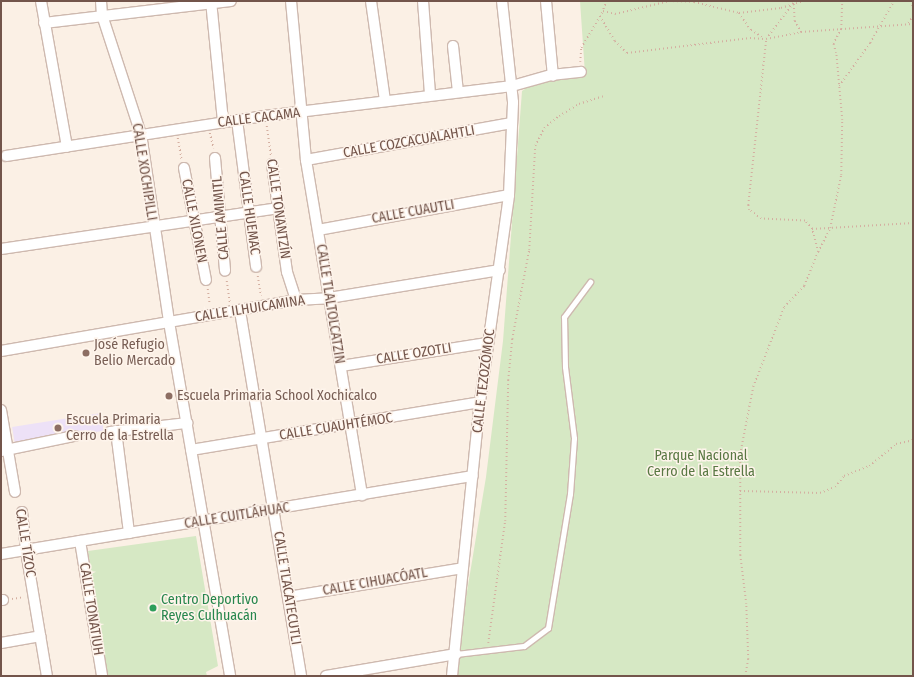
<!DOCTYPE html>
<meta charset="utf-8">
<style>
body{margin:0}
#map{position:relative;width:914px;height:677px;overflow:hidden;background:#fbf0e5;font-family:"Fira Sans Condensed",sans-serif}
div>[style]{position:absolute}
.education>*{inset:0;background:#ede1f7;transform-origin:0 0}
.green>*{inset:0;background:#d6e8c4}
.path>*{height:1.5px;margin-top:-0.75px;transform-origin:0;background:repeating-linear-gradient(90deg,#d4afa1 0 1px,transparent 0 4px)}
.roads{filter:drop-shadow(1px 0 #ceb9af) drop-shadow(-1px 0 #ceb9af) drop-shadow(0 1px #ceb9af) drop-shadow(0 -1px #ceb9af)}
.service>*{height:5px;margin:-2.5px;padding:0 2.5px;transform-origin:2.5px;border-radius:2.5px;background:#fff}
.minor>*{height:10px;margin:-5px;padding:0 5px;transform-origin:5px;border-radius:5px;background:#fff}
.dots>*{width:11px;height:11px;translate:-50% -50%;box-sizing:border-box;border:2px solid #fef4eb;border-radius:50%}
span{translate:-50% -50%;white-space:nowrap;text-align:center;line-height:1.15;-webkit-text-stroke:3px #fef4eb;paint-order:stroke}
.street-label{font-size:14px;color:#73554b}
.education-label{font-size:14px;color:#785e54}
.left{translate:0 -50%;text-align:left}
.park-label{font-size:14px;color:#597843}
.leisure-label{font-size:14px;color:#27864d}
.frame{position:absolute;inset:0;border:2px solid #73554b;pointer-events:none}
</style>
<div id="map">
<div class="education">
<div style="left:101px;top:413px;width:18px;height:90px;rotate:81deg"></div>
</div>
<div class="green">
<div style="clip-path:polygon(580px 1px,913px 1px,913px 676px,453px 676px,486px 477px,503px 341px,522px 91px,535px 82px,585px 74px)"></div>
<div style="clip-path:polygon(196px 536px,218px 666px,206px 672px,207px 676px,107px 676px,88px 551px)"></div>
</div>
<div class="path">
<div style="left:607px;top:1px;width:11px;rotate:112deg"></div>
<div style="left:603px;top:11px;width:12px;rotate:14deg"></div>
<div style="left:615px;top:14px;width:56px;rotate:-13.5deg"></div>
<div style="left:669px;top:1px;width:25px;rotate:2deg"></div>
<div style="left:694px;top:2px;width:46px;rotate:13.7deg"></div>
<div style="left:739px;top:13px;width:42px;rotate:-6.8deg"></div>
<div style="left:781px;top:8px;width:24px;rotate:-17deg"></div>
<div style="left:911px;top:1px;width:6px;rotate:72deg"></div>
<div style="left:794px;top:4px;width:17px;rotate:87deg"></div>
<div style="left:795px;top:21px;width:13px;rotate:61deg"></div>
<div style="left:739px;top:13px;width:21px;rotate:55deg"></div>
<div style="left:751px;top:30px;width:15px;rotate:32deg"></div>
<div style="left:600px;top:16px;width:29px;rotate:59deg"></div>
<div style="left:615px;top:41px;width:17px;rotate:45deg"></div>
<div style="left:627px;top:53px;width:124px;rotate:-7deg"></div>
<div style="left:750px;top:38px;width:16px;rotate:4deg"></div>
<div style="left:766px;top:39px;width:36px;rotate:-11deg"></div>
<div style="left:801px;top:32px;width:112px;rotate:-4.1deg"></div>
<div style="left:908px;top:23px;width:9px;rotate:-54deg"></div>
<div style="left:580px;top:62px;width:14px;rotate:-86deg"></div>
<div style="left:581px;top:48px;width:43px;rotate:-59.3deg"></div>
<div style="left:839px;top:86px;width:53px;rotate:-54.2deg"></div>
<div style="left:870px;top:43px;width:48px;rotate:-60.3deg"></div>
<div style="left:267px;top:126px;width:30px;rotate:82deg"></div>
<div style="left:210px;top:133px;width:16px;rotate:76deg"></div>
<div style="left:178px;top:138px;width:22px;rotate:80deg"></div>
<div style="left:812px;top:229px;width:101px;rotate:-3.4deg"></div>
<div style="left:818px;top:252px;width:27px;rotate:-63deg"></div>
<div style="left:830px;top:228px;width:54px;rotate:-78.3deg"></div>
<div style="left:841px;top:175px;width:55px;rotate:-89deg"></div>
<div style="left:842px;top:120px;width:67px;rotate:-95.1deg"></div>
<div style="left:836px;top:53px;width:9px;rotate:-108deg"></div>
<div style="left:833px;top:44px;width:17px;rotate:-62deg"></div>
<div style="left:841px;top:29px;width:28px;rotate:-88deg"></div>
<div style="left:258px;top:276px;width:20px;rotate:81deg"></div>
<div style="left:227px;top:281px;width:22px;rotate:82deg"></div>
<div style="left:208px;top:289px;width:16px;rotate:83deg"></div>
<div style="left:84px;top:435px;width:18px;rotate:-6deg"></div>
<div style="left:740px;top:491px;width:80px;rotate:1.4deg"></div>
<div style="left:820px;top:493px;width:16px;rotate:-22deg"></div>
<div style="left:835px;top:487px;width:14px;rotate:-51deg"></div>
<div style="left:844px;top:476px;width:27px;rotate:-22deg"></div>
<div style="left:869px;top:466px;width:35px;rotate:-39deg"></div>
<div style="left:896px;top:444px;width:17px;rotate:-13deg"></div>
<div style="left:12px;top:599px;width:12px;rotate:-9deg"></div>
<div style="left:488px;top:643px;width:123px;rotate:-82.1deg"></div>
<div style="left:505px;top:521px;width:141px;rotate:-88.8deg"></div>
<div style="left:508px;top:380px;width:41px;rotate:-84.4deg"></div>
<div style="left:512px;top:339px;width:91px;rotate:-79.2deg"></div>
<div style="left:529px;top:250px;width:104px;rotate:-86.7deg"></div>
<div style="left:535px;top:146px;width:20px;rotate:-63deg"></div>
<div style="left:544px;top:128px;width:19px;rotate:-39deg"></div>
<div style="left:559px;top:116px;width:23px;rotate:-31deg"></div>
<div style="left:579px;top:104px;width:25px;rotate:-18deg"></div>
<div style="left:745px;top:676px;width:17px;rotate:-80deg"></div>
<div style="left:748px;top:659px;width:55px;rotate:-92.1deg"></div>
<div style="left:746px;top:604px;width:49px;rotate:-97deg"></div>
<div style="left:740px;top:555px;width:101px;rotate:-90deg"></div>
<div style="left:740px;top:454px;width:68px;rotate:-79deg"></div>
<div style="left:753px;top:387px;width:86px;rotate:-68.8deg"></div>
<div style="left:784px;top:307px;width:29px;rotate:-46deg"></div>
<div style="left:804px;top:286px;width:37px;rotate:-68deg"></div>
<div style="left:818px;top:252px;width:24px;rotate:-105deg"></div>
<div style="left:812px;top:229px;width:11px;rotate:-131deg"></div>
<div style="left:805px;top:221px;width:44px;rotate:-177.4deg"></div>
<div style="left:761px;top:219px;width:15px;rotate:-143deg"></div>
<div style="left:749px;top:210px;width:5px;rotate:-101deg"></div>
<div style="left:748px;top:205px;width:167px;rotate:-83.8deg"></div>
<div style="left:766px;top:39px;width:48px;rotate:-52.7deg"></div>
</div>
<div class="roads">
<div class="service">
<div style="left:456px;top:654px;width:68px;rotate:-6.7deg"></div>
<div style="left:524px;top:646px;width:30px;rotate:-37deg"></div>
<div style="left:548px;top:628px;width:136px;rotate:-80.7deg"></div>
<div style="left:570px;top:494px;width:56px;rotate:-85.9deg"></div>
<div style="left:574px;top:438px;width:72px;rotate:-97.2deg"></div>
<div style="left:565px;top:367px;width:50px;rotate:-91.1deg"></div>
<div style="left:564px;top:317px;width:44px;rotate:-53.4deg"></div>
</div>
<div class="minor">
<div style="left:41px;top:1px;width:148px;rotate:79.9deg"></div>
<div style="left:101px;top:1px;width:14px;rotate:86deg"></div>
<div style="left:102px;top:15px;width:125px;rotate:71.9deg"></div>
<div style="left:141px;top:134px;width:190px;rotate:81.5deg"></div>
<div style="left:169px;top:322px;width:359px;rotate:80.2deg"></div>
<div style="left:211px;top:1px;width:122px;rotate:84.3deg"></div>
<div style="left:291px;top:1px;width:160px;rotate:84.6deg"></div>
<div style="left:306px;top:160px;width:340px;rotate:80.5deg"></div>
<div style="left:371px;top:1px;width:101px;rotate:82deg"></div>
<div style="left:423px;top:1px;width:94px;rotate:85.7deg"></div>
<div style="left:546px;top:1px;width:75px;rotate:84.7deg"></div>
<div style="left:44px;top:23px;width:188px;rotate:-6.7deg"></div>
<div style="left:453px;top:46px;width:46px;rotate:83.8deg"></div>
<div style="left:237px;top:120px;width:148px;rotate:82.6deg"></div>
<div style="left:6px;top:156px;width:262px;rotate:-8.8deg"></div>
<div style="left:265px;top:116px;width:249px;rotate:-6.9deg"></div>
<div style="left:512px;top:86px;width:41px;rotate:-15.8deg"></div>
<div style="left:551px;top:75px;width:30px;rotate:-6deg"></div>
<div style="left:215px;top:158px;width:113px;rotate:84.9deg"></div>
<div style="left:306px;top:160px;width:209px;rotate:-10.2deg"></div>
<div style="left:272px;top:164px;width:109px;rotate:82.1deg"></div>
<div style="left:287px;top:272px;width:29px;rotate:72deg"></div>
<div style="left:184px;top:168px;width:114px;rotate:78.9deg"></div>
<div style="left:318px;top:230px;width:194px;rotate:-10.4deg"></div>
<div style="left:1px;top:249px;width:281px;rotate:-8.4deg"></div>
<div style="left:240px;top:311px;width:370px;rotate:80.5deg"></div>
<div style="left:1px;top:351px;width:299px;rotate:-9.8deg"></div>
<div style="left:296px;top:300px;width:33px;rotate:-3deg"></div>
<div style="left:329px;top:298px;width:173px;rotate:-9.3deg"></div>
<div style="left:341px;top:366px;width:148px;rotate:-9deg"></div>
<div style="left:1px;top:410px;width:83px;rotate:80.3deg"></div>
<div style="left:116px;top:431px;width:103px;rotate:82.7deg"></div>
<div style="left:110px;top:432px;width:78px;rotate:-6.7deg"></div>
<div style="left:191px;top:450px;width:293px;rotate:-9.4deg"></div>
<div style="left:1px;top:451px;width:75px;rotate:-11.6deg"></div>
<div style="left:22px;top:512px;width:39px;rotate:84deg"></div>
<div style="left:26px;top:551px;width:127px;rotate:80.5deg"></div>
<div style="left:80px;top:541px;width:137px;rotate:80.7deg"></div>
<div style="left:1px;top:554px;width:478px;rotate:-9.4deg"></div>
<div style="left:288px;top:597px;width:177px;rotate:-9.4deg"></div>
<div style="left:1px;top:600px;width:2px"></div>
<div style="left:1px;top:643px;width:40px;rotate:-10deg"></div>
<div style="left:326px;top:676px;width:132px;rotate:-9.6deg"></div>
<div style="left:452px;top:676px;width:275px;rotate:-84.2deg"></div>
<div style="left:480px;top:402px;width:209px;rotate:-82deg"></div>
<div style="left:509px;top:195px;width:93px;rotate:-87.5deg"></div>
<div style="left:513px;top:102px;width:102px;rotate:-96.2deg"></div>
</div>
</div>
<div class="dots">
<div style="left:86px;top:353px;background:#8d6e63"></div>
<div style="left:169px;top:396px;background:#8d6e63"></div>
<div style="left:58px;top:428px;background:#8d6e63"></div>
<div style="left:153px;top:608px;background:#2e9e5b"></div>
</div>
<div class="street-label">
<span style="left:259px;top:118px;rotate:-7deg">CALLE CACAMA</span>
<span style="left:409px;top:142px;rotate:-10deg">CALLE COZCACUALAHTLI</span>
<span style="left:144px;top:172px;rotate:81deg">CALLE XOCHIPILLI</span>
<span style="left:278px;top:209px;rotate:82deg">CALLE TONANTZÍN</span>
<span style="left:413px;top:212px;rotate:-10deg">CALLE CUAUTLI</span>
<span style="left:249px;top:213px;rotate:82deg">CALLE HUEMAC</span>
<span style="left:221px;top:218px;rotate:-95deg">CALLE AMIMITL</span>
<span style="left:194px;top:221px;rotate:79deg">CALLE XILONEN</span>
<span style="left:330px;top:304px;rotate:81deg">CALLE TLALTOLCATZIN</span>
<span style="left:250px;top:309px;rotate:-9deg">CALLE ILHUICAMINA</span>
<span style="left:414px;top:354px;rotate:-9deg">CALLE OZOTLI</span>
<span style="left:484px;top:381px;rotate:-83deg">CALLE TEZOZÓMOC</span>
<span style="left:336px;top:427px;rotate:-9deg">CALLE CUAUHTÉMOC</span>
<span style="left:237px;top:516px;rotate:-9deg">CALLE CUITLÁHUAC</span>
<span style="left:25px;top:543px;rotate:81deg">CALLE TÍZOC</span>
<span style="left:375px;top:582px;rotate:-10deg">CALLE CIHUACÓATL</span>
<span style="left:287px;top:588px;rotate:81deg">CALLE TLACATECUTLI</span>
<span style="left:91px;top:609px;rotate:81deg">CALLE TONATIUH</span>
</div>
<div class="education-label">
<span class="left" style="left:94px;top:353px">José Refugio<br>Belio Mercado</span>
<span class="left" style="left:177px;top:396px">Escuela Primaria School Xochicalco</span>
<span class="left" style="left:66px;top:428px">Escuela Primaria<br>Cerro de la Estrella</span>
</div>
<div class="park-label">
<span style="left:701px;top:464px">Parque Nacional<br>Cerro de la Estrella</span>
</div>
<div class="leisure-label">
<span class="left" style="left:161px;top:608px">Centro Deportivo<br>Reyes Culhuacán</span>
</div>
<div class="frame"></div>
</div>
